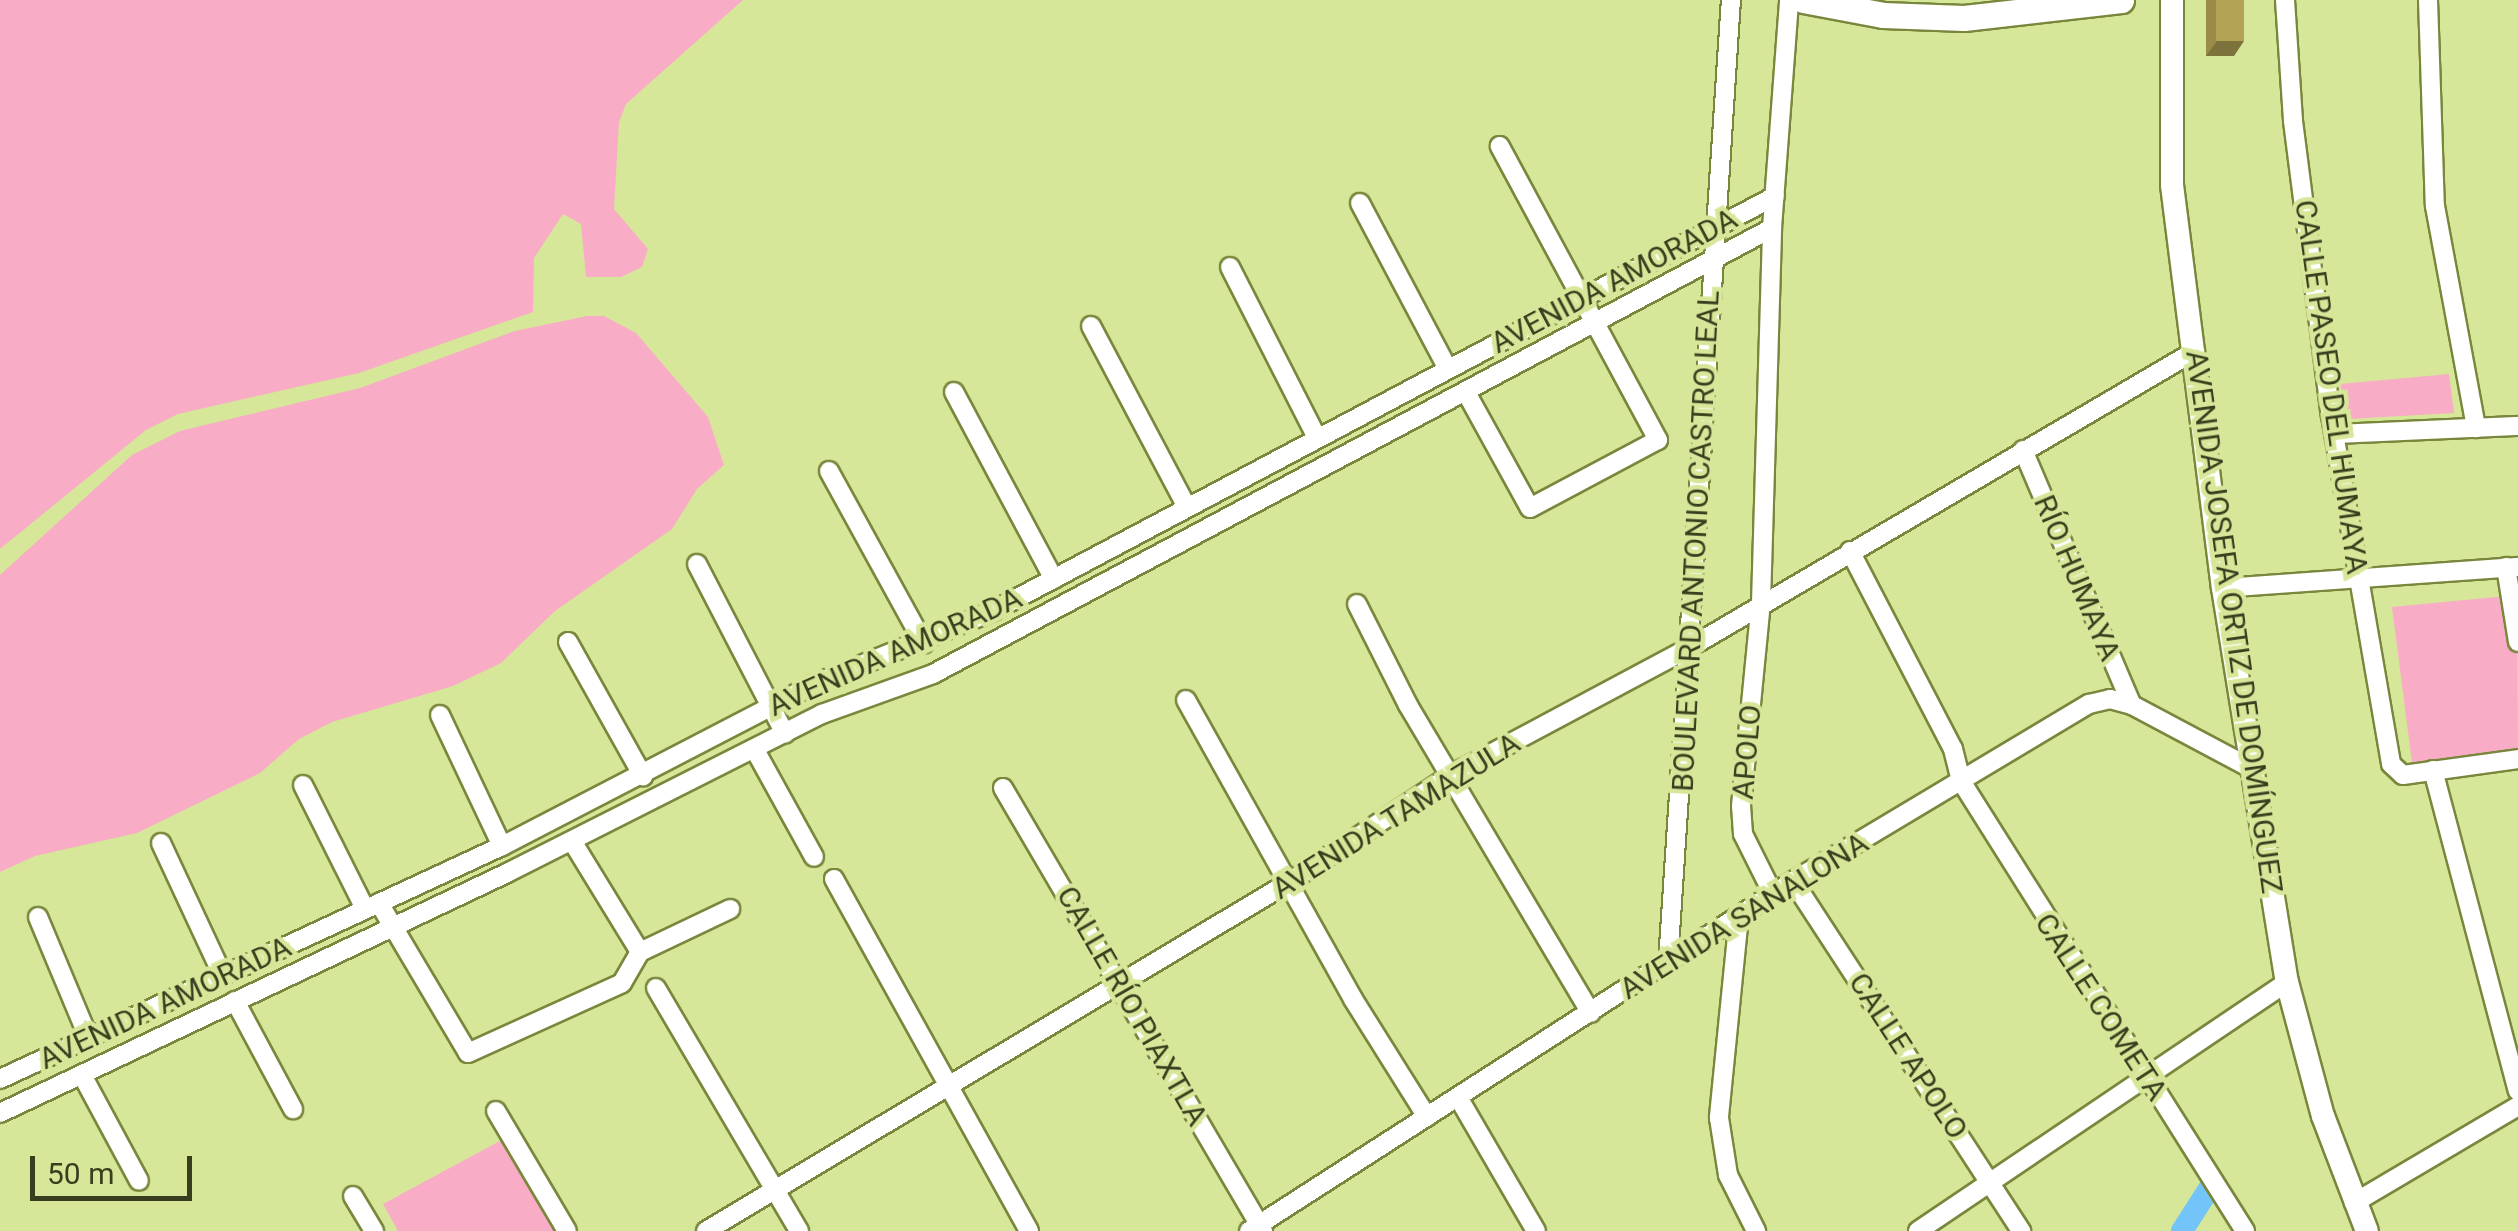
<!DOCTYPE html>
<meta charset="utf-8">
<style>
body{margin:0}
#map{position:relative;width:2518px;height:1231px;overflow:hidden;background:#d6e799;font-family:Roboto,sans-serif}
div>[style]{position:absolute}
.green>*{inset:0;background:#f9acc5}
.canal>*{height:22px;margin:-11px;padding:0 11px;transform-origin:11px;border-radius:11px;background:#73c5f9}
.roads{filter:drop-shadow(2px 0 #79873c) drop-shadow(-2px 0 #79873c) drop-shadow(0 2px #79873c) drop-shadow(0 -2px #79873c)}
.minor>*{height:18px;margin:-9px;padding:0 9px;transform-origin:9px;border-radius:9px;background:#fff}
.tertiary>*{height:22px;margin:-11px;padding:0 11px;transform-origin:11px;border-radius:11px;background:#fff}
.secondary>*{height:25px;margin:-12.5px;padding:0 12.5px;transform-origin:12.5px;border-radius:12.5px;background:#fff}
.wall>*{inset:0;background:#9a8c48}
.shaded-wall>*{inset:0;background:#7d723b}
.building>*{inset:0;background:#b3a354;transform-origin:0 0}
span{translate:-50% -50%;white-space:nowrap;text-align:center;line-height:1.15;-webkit-text-stroke:9px #d6e799;paint-order:stroke}
.street-label{font-size:30px;color:#383e1e}
.scale{position:absolute;left:30px;top:1156px;width:162px;height:45px;box-sizing:border-box;border:5px solid #383e1e;border-top:0;padding-left:12px;font-size:30px;line-height:35px;white-space:nowrap;color:#383e1e;-webkit-text-stroke:8px #d6e799;paint-order:stroke}
</style>
<div id="map">
<div class="green">
<div style="clip-path:polygon(0 0,743px 0,626px 104px,619px 122px,614px 209px,648px 249px,642px 267px,621px 277px,586px 277px,581px 224px,563px 214px,534px 258px,533px 312px,359px 373px,178px 414px,146px 430px,0 549px)"></div>
<div style="clip-path:polygon(587px 316px,604px 316px,636px 333px,708px 417px,724px 465px,697px 489px,672px 529px,555px 611px,501px 663px,453px 686px,332px 722px,299px 739px,260px 773px,137px 833px,35px 856px,0 872px,0 575px,132px 455px,180px 431px,360px 388px,515px 331px)"></div>
<div style="clip-path:polygon(2449px 374px,2454px 413px,2349px 419px,2340px 384px)"></div>
<div style="clip-path:polygon(2517px 595px,2518px 750px,2412px 763px,2392px 607px)"></div>
<div style="clip-path:polygon(511px 1135px,563px 1231px,398px 1231px,383px 1204px)"></div>
</div>
<div class="canal">
<div style="left:2182px;top:1231px;width:56px;rotate:-57.4deg"></div>
</div>
<div class="roads">
<div class="minor">
<div style="left:2285px;top:0;width:121px;rotate:86.2deg"></div>
<div style="left:2293px;top:121px;width:297px;rotate:82.7deg"></div>
<div style="left:2331px;top:416px;width:353px;rotate:80.2deg"></div>
<div style="left:2391px;top:764px;width:16px;rotate:43deg"></div>
<div style="left:2403px;top:775px;width:116px;rotate:-7.9deg"></div>
<div style="left:2428px;top:0;width:206px;rotate:88.1deg"></div>
<div style="left:2435px;top:206px;width:226px;rotate:79.5deg"></div>
<div style="left:1360px;top:203px;width:188px;rotate:62.1deg"></div>
<div style="left:1230px;top:267px;width:192px;rotate:63deg"></div>
<div style="left:1091px;top:326px;width:205px;rotate:62.1deg"></div>
<div style="left:954px;top:392px;width:212px;rotate:61.9deg"></div>
<div style="left:1467px;top:394px;width:130px;rotate:61.1deg"></div>
<div style="left:1530px;top:508px;width:145px;rotate:-28deg"></div>
<div style="left:1658px;top:440px;width:334px;rotate:-118.3deg"></div>
<div style="left:2334px;top:434px;width:184px;rotate:-2.5deg"></div>
<div style="left:2023px;top:450px;width:277px;rotate:66.9deg"></div>
<div style="left:829px;top:471px;width:197px;rotate:61.2deg"></div>
<div style="left:1850px;top:551px;width:223px;rotate:62.5deg"></div>
<div style="left:1953px;top:749px;width:33px;rotate:76deg"></div>
<div style="left:1961px;top:781px;width:532px;rotate:57.74deg"></div>
<div style="left:697px;top:564px;width:191px;rotate:62.6deg"></div>
<div style="left:2506px;top:567px;width:76px;rotate:80.9deg"></div>
<div style="left:2223px;top:588px;width:296px;rotate:-4.1deg"></div>
<div style="left:1357px;top:604px;width:113px;rotate:63.2deg"></div>
<div style="left:1408px;top:705px;width:358px;rotate:59.3deg"></div>
<div style="left:568px;top:642px;width:154px;rotate:60.8deg"></div>
<div style="left:1186px;top:700px;width:342px;rotate:60.8deg"></div>
<div style="left:1353px;top:999px;width:139px;rotate:57.9deg"></div>
<div style="left:440px;top:715px;width:145px;rotate:64.7deg"></div>
<div style="left:755px;top:750px;width:122px;rotate:61.1deg"></div>
<div style="left:2433px;top:770px;width:332px;rotate:75.2deg"></div>
<div style="left:303px;top:785px;width:139px;rotate:63.4deg"></div>
<div style="left:1003px;top:788px;width:514px;rotate:59.59deg"></div>
<div style="left:572px;top:841px;width:130px;rotate:58.5deg"></div>
<div style="left:161px;top:843px;width:147px;rotate:65deg"></div>
<div style="left:834px;top:879px;width:402px;rotate:61deg"></div>
<div style="left:1793px;top:881px;width:418px;rotate:56.9deg"></div>
<div style="left:1773px;top:894px;width:67px;rotate:-116.6deg"></div>
<div style="left:1743px;top:834px;width:28px;rotate:-94deg"></div>
<div style="left:1741px;top:806px;width:204px;rotate:-84.4deg"></div>
<div style="left:1761px;top:603px;width:375px;rotate:-88.3deg"></div>
<div style="left:1772px;top:228px;width:229px;rotate:-85.7deg"></div>
<div style="left:379px;top:903px;width:174px;rotate:59.3deg"></div>
<div style="left:468px;top:1053px;width:169px;rotate:-24.4deg"></div>
<div style="left:622px;top:983px;width:36px;rotate:-60deg"></div>
<div style="left:640px;top:952px;width:100px;rotate:-25.5deg"></div>
<div style="left:1739px;top:916px;width:203px;rotate:95.7deg"></div>
<div style="left:1719px;top:1118px;width:58px;rotate:81deg"></div>
<div style="left:1728px;top:1175px;width:63px;rotate:63.4deg"></div>
<div style="left:38px;top:917px;width:132px;rotate:67.3deg"></div>
<div style="left:1668px;top:963px;width:965px;rotate:-86.26deg"></div>
<div style="left:656px;top:988px;width:282px;rotate:59.5deg"></div>
<div style="left:235px;top:1001px;width:123px;rotate:61.8deg"></div>
<div style="left:82px;top:1075px;width:120px;rotate:61.7deg"></div>
<div style="left:0;top:1079px;width:553px;rotate:-24.9deg"></div>
<div style="left:502px;top:846px;width:349px;rotate:-27.4deg"></div>
<div style="left:812px;top:685px;width:196px;rotate:-22.2deg"></div>
<div style="left:993px;top:611px;width:885px;rotate:-27.95deg"></div>
<div style="left:1458px;top:1097px;width:155px;rotate:59.8deg"></div>
<div style="left:496px;top:1111px;width:139px;rotate:59.4deg"></div>
<div style="left:0;top:1113px;width:561px;rotate:-25.33deg"></div>
<div style="left:507px;top:873px;width:353px;rotate:-26.8deg"></div>
<div style="left:822px;top:714px;width:118px;rotate:-19.8deg"></div>
<div style="left:933px;top:674px;width:950px;rotate:-27.99deg"></div>
<div style="left:353px;top:1196px;width:41px;rotate:59deg"></div>
<div style="left:2354px;top:1203px;width:191px;rotate:-30.6deg"></div>
<div style="left:706px;top:1231px;width:682px;rotate:-30.89deg"></div>
<div style="left:1291px;top:881px;width:192px;rotate:-33.5deg"></div>
<div style="left:1451px;top:775px;width:276px;rotate:-28.1deg"></div>
<div style="left:1694px;top:645px;width:581px;rotate:-30.41deg"></div>
<div style="left:1249px;top:1231px;width:647px;rotate:-32.76deg"></div>
<div style="left:1793px;top:881px;width:345px;rotate:-30.9deg"></div>
<div style="left:2089px;top:704px;width:22px;rotate:-13deg"></div>
<div style="left:2110px;top:699px;width:23px;rotate:15deg"></div>
<div style="left:2132px;top:705px;width:138px;rotate:28deg"></div>
<div style="left:1918px;top:1231px;width:445px;rotate:-34deg"></div>
</div>
<div class="tertiary">
<div style="left:2172px;top:0;width:185px;rotate:90deg"></div>
<div style="left:2172px;top:185px;width:406px;rotate:82.8deg"></div>
<div style="left:2223px;top:588px;width:399px;rotate:80.8deg"></div>
<div style="left:2287px;top:982px;width:139px;rotate:75deg"></div>
<div style="left:2323px;top:1116px;width:123px;rotate:69.1deg"></div>
</div>
<div class="secondary">
<div style="left:1803px;top:0;width:81px;rotate:10.6deg"></div>
<div style="left:1883px;top:15px;width:81px;rotate:2.1deg"></div>
<div style="left:1964px;top:18px;width:158px;rotate:-6.5deg"></div>
</div>
</div>
<div class="wall">
<div style="clip-path:polygon(2206px 0,2244px 0,2234px 56px,2206px 56px)"></div>
</div>
<div class="shaded-wall">
<div style="clip-path:polygon(2217px 41px,2244px 41px,2234px 56px,2206px 56px)"></div>
</div>
<div class="building">
<div style="left:2216px;top:0;width:28px;height:41px"></div>
</div>
<div class="street-label">
<span style="left:1614px;top:281px;rotate:-28deg">AVENIDA AMORADA</span>
<span style="left:2331px;top:387px;rotate:82deg">CALLE PASEO DEL HUMAYA</span>
<span style="left:1696px;top:541px;rotate:-87deg">BOULEVARD ANTONIO CASTRO LEAL</span>
<span style="left:2077px;top:578px;rotate:67deg">RÍO HUMAYA</span>
<span style="left:2234px;top:622px;rotate:82deg">AVENIDA JOSEFA ORTIZ DE DOMÍNGUEZ</span>
<span style="left:895px;top:652px;rotate:-24deg">AVENIDA AMORADA</span>
<span style="left:1747px;top:752px;rotate:-85deg">APOLO</span>
<span style="left:1396px;top:816px;rotate:-32deg">AVENIDA TAMAZULA</span>
<span style="left:1744px;top:916px;rotate:-32deg">AVENIDA SANALONA</span>
<span style="left:165px;top:1003px;rotate:-25deg">AVENIDA AMORADA</span>
<span style="left:1132px;top:1006px;rotate:60deg">CALLE RÍO PIAXTLA</span>
<span style="left:2101px;top:1007px;rotate:57deg">CALLE COMETA</span>
<span style="left:1908px;top:1056px;rotate:57deg">CALLE APOLO</span>
</div>
<div class="scale">50 m</div>
</div>
